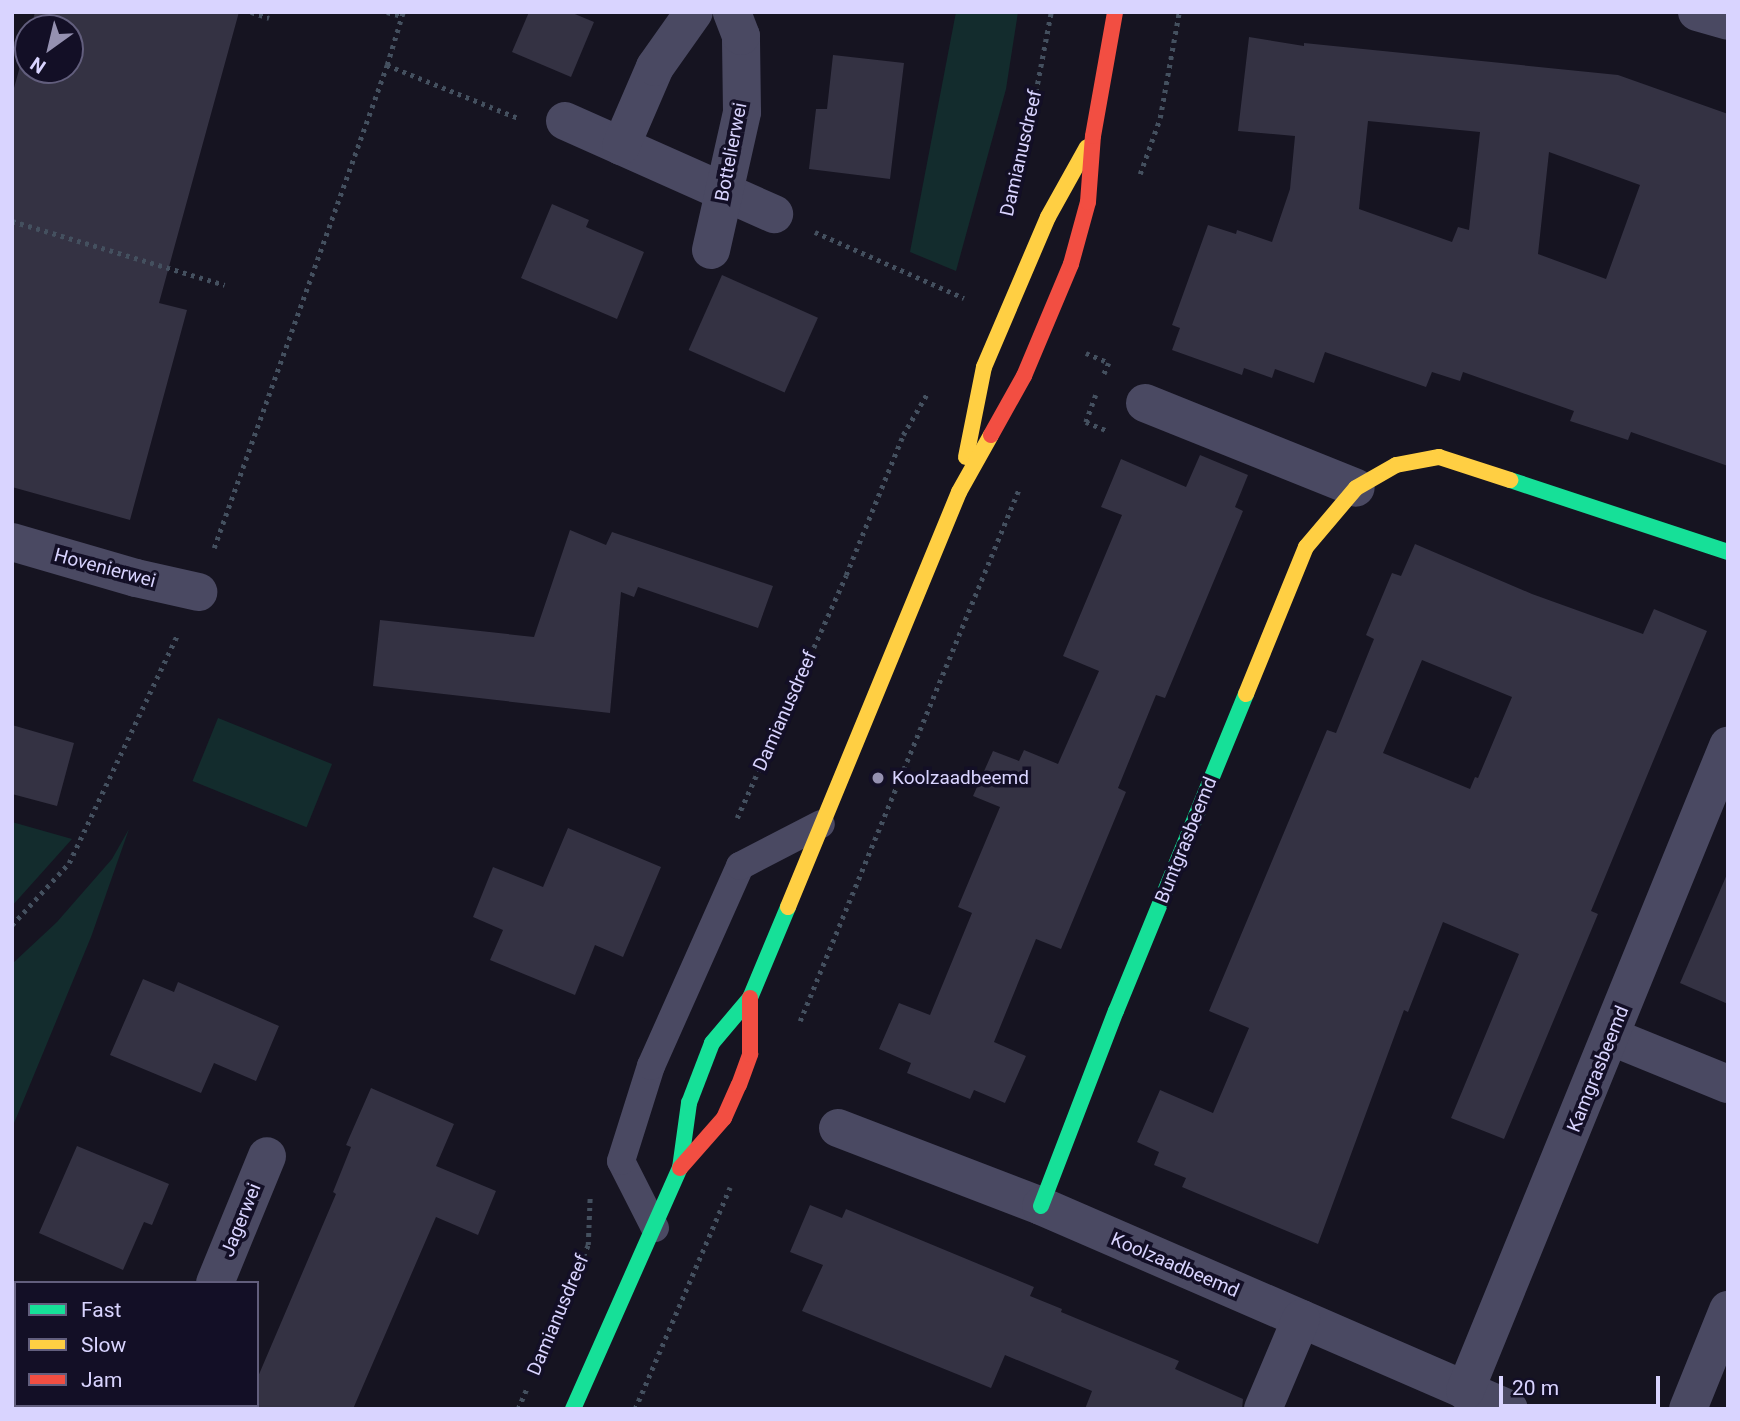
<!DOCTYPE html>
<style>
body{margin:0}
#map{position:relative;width:1740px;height:1421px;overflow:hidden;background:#161421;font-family:Roboto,sans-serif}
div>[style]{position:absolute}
.green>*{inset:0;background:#132c2d;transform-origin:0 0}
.building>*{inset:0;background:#343243;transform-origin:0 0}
.path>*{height:4.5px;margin-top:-2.25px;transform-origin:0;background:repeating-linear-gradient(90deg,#44505f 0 3.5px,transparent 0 8.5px)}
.lane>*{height:28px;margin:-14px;padding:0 14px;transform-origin:14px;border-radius:14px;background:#4a4962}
.street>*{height:38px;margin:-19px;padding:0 19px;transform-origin:19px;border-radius:19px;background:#4a4962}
.fast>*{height:16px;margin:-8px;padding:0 8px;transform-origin:8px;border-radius:8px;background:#16e098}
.slow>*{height:16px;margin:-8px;padding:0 8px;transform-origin:8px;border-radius:8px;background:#ffcf43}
.jam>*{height:16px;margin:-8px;padding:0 8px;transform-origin:8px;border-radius:8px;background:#f24e42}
.dots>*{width:19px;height:19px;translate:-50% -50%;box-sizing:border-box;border:4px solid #130f26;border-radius:50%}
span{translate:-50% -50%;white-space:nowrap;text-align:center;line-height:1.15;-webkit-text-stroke:7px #130f26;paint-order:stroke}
.street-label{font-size:19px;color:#d9d4ff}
.poi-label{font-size:19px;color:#d9d4ff}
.left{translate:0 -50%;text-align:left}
.frame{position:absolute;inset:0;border:14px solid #d9d4ff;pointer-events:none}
.legend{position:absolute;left:14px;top:1281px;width:245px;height:126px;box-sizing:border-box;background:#130f26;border:2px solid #625e7d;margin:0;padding:9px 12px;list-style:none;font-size:21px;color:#d9d4ff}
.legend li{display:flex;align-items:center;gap:14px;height:35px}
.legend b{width:35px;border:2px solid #625e7d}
.north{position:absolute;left:14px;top:14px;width:70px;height:70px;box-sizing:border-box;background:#130f26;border:2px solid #625e7d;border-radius:50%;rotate:214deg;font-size:19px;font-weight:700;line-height:28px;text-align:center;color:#d9d4ff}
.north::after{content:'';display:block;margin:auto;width:24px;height:32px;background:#9591b1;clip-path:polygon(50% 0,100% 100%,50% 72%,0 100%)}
.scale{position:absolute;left:1499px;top:1376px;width:161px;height:32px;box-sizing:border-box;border:4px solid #d9d4ff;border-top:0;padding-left:9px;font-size:21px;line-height:24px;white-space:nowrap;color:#d9d4ff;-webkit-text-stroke:5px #130f26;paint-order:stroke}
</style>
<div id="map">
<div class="green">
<div style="clip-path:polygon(956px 12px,1018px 12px,1006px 89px,956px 271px,910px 252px)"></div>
<div style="left:218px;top:718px;width:123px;height:68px;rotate:22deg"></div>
<div style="clip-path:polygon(12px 822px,72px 839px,12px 906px)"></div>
<div style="clip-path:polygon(129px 829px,91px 937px,12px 1128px,12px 964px,57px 922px,112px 859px)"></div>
</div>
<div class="building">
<div style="clip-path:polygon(35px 12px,239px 12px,159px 303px,187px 310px,130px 520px,12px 487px,12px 95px,28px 38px,28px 70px,70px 70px,70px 28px,31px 28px)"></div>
<div style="clip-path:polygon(529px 12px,570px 12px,594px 22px,571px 77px,512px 52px)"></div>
<div style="clip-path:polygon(evenodd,1249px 37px,1304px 46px,1304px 43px,1618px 75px,1728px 114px,1728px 466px,1631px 432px,1628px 440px,1570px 421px,1574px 411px,1463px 372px,1460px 381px,1432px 372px,1426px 387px,1325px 352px,1314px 383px,1275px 369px,1272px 378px,1244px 368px,1242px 375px,1172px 350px,1180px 328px,1172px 325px,1208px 225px,1236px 234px,1237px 230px,1272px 242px,1290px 189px,1295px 136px,1238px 131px,1249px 37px,1368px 121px,1480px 132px,1469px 230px,1458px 227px,1452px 242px,1359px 209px,1368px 121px,1249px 37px,1549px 152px,1640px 185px,1606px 279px,1538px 254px,1549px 152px)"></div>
<div style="clip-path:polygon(833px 55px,904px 63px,890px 179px,809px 169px,816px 109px,827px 109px)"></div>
<div style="clip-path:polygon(552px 204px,589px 220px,586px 227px,644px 252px,617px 319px,521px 278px)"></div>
<div style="left:722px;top:275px;width:105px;height:82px;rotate:24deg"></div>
<div style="clip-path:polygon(1200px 455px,1248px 475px,1235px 507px,1243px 511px,1165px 698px,1156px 695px,1118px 788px,1126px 792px,1061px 949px,1036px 939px,994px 1042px,1026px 1056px,1005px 1103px,974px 1090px,970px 1099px,907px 1073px,911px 1063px,879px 1049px,899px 1003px,930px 1015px,972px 913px,958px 907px,1000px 807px,973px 796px,993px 751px,1019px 761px,1024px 750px,1058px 764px,1099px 671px,1063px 656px,1122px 515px,1101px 507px,1121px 459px,1186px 487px)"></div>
<div style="clip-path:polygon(570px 530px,606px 545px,612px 532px,773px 586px,758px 628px,638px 587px,634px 597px,621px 592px,610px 713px,373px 686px,380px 620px,534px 637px)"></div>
<div style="clip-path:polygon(evenodd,1415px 544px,1532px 594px,1643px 634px,1654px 609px,1707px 631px,1591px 911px,1598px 914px,1504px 1139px,1451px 1118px,1519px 954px,1443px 922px,1408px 1012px,1404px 1010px,1318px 1244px,1182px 1187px,1186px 1178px,1154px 1165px,1159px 1152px,1137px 1142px,1160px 1090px,1213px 1113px,1249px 1028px,1209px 1011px,1327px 730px,1336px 733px,1374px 639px,1366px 635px,1392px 573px,1401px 576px,1415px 544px,1422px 660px,1512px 697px,1478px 778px,1475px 777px,1470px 789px,1383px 753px,1422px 660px)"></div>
<div style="clip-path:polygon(12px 725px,74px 743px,57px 806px,12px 794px)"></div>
<div style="clip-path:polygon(568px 828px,661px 867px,623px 957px,595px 945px,575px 995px,490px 960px,503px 930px,473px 917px,493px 867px,543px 887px)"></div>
<div style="clip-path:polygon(1728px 872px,1728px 1004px,1680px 983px)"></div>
<div style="clip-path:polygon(143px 979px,174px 992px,178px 982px,279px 1026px,256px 1081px,214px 1063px,201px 1093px,110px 1055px)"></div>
<div style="clip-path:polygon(371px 1088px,454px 1124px,436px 1166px,496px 1191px,478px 1235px,436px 1217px,353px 1409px,245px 1409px,246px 1405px,257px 1405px,257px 1379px,336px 1194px,333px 1192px,351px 1147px,346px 1145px)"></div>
<div style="clip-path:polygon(77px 1146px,169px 1184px,152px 1225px,144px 1222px,123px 1270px,39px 1233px)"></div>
<div style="clip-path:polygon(810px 1205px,842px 1218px,846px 1209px,1034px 1287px,1030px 1296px,1062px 1309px,1061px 1312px,1179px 1361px,1175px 1369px,1243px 1399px,1242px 1409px,1085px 1409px,1092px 1391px,1005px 1355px,991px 1388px,802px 1311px,823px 1265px,790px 1252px)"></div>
</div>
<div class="path">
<div style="left:251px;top:12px;width:19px;rotate:18deg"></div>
<div style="left:387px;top:12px;width:16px;rotate:15deg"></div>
<div style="left:387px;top:65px;width:141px;rotate:22deg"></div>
<div style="left:1023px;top:159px;width:150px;rotate:-79.2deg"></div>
<div style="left:1140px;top:174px;width:59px;rotate:-70.3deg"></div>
<div style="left:1160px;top:118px;width:108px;rotate:-79.8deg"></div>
<div style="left:12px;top:221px;width:222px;rotate:16.7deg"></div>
<div style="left:815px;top:232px;width:163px;rotate:23.9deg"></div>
<div style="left:1086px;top:353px;width:25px;rotate:23deg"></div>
<div style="left:1109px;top:363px;width:12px;rotate:114deg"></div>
<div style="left:1096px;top:395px;width:29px;rotate:110deg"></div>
<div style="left:1086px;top:422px;width:22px;rotate:22deg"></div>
<div style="left:214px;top:548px;width:513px;rotate:-70.29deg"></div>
<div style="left:387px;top:65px;width:55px;rotate:-73.2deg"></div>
<div style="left:737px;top:818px;width:266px;rotate:-65.8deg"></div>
<div style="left:846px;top:575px;width:151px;rotate:-67.8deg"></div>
<div style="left:903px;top:435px;width:50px;rotate:-59.8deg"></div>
<div style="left:12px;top:925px;width:84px;rotate:-47.4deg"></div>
<div style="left:69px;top:863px;width:251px;rotate:-64.6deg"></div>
<div style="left:800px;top:1021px;width:575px;rotate:-67.63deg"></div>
<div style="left:543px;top:1350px;width:114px;rotate:-66.8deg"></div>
<div style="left:588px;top:1245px;width:49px;rotate:-87.7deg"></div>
<div style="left:518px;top:1409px;width:21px;rotate:-67deg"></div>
<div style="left:635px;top:1409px;width:241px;rotate:-66.8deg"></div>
</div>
<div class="lane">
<div style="left:655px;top:1228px;width:75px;rotate:-116.9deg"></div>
<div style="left:621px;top:1161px;width:100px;rotate:-72.5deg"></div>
<div style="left:651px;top:1066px;width:219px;rotate:-66deg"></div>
<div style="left:740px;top:866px;width:91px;rotate:-27.4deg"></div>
</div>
<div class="street">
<div style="left:1697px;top:12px;width:32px;rotate:16deg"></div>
<div style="left:565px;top:121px;width:229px;rotate:24deg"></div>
<div style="left:621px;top:146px;width:86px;rotate:-66.7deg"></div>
<div style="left:655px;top:67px;width:67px;rotate:-54.7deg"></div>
<div style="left:711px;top:250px;width:141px;rotate:-77.3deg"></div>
<div style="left:742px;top:112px;width:76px;rotate:-90.8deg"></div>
<div style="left:741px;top:36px;width:26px;rotate:-111deg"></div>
<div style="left:1145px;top:403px;width:227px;rotate:21.9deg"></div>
<div style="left:12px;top:542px;width:129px;rotate:16.2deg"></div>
<div style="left:136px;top:578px;width:64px;rotate:12.7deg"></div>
<div style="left:1612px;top:1037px;width:125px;rotate:22.1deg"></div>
<div style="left:838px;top:1128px;width:217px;rotate:21deg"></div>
<div style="left:1041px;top:1206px;width:510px;rotate:23.45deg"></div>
<div style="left:215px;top:1283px;width:137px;rotate:-67.7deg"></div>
<div style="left:1465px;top:1391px;width:697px;rotate:-67.82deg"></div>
<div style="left:163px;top:1409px;width:4px;rotate:-76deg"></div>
<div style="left:1263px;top:1409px;width:98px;rotate:-67.1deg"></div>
<div style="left:1688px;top:1409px;width:107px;rotate:-68deg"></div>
</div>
<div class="fast">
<div style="left:1510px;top:480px;width:230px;rotate:18.3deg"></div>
<div style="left:1041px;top:1206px;width:209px;rotate:-69deg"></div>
<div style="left:1116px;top:1011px;width:343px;rotate:-67.7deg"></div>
<div style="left:573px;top:1409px;width:264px;rotate:-66.1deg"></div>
<div style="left:680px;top:1168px;width:66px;rotate:-82.1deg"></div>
<div style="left:689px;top:1103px;width:64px;rotate:-69deg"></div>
<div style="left:712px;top:1043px;width:59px;rotate:-49.8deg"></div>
<div style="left:750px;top:998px;width:99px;rotate:-67.3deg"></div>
</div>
<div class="slow">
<div style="left:966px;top:457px;width:92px;rotate:-78.7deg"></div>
<div style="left:984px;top:367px;width:163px;rotate:-66.9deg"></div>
<div style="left:1048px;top:217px;width:80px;rotate:-60.9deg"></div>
<div style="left:1246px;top:694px;width:159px;rotate:-67.8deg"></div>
<div style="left:1306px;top:547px;width:77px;rotate:-49.7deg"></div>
<div style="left:1356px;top:488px;width:46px;rotate:-29.9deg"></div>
<div style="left:1396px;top:465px;width:44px;rotate:-10.5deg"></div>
<div style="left:1439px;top:457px;width:75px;rotate:17.9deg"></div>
<div style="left:788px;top:907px;width:449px;rotate:-67.6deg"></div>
<div style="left:959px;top:492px;width:65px;rotate:-60.7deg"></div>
</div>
<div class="jam">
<div style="left:991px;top:435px;width:68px;rotate:-60.8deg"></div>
<div style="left:1024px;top:376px;width:121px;rotate:-67.2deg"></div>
<div style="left:1071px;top:264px;width:64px;rotate:-74.7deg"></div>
<div style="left:1088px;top:202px;width:66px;rotate:-85.7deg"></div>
<div style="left:1093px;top:136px;width:126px;rotate:-79.9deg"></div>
<div style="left:680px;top:1168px;width:67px;rotate:-48.7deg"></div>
<div style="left:724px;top:1118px;width:36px;rotate:-66deg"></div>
<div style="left:739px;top:1085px;width:33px;rotate:-70deg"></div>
<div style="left:750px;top:1054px;width:56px;rotate:-90deg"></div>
</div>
<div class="dots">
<div style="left:878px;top:778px;background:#9591b1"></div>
</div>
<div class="street-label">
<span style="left:731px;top:152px;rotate:-79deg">Bottelierwei</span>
<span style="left:1021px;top:153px;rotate:-77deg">Damianusdreef</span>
<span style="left:105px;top:568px;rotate:15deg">Hovenierwei</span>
<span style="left:785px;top:711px;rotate:-66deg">Damianusdreef</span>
<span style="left:1186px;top:840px;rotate:-68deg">Buntgrasbeemd</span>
<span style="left:1598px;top:1069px;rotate:-68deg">Kamgrasbeemd</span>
<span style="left:241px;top:1220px;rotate:-68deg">Jagerwei</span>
<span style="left:1175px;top:1265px;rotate:23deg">Koolzaadbeemd</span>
<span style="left:558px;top:1315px;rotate:-67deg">Damianusdreef</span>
</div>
<div class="poi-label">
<span class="left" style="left:892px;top:778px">Koolzaadbeemd</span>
</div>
<div class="frame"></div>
<ul class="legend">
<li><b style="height:9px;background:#16e098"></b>Fast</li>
<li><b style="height:9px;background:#ffcf43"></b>Slow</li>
<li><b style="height:9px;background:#f24e42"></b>Jam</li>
</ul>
<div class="north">N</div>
<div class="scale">20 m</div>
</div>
